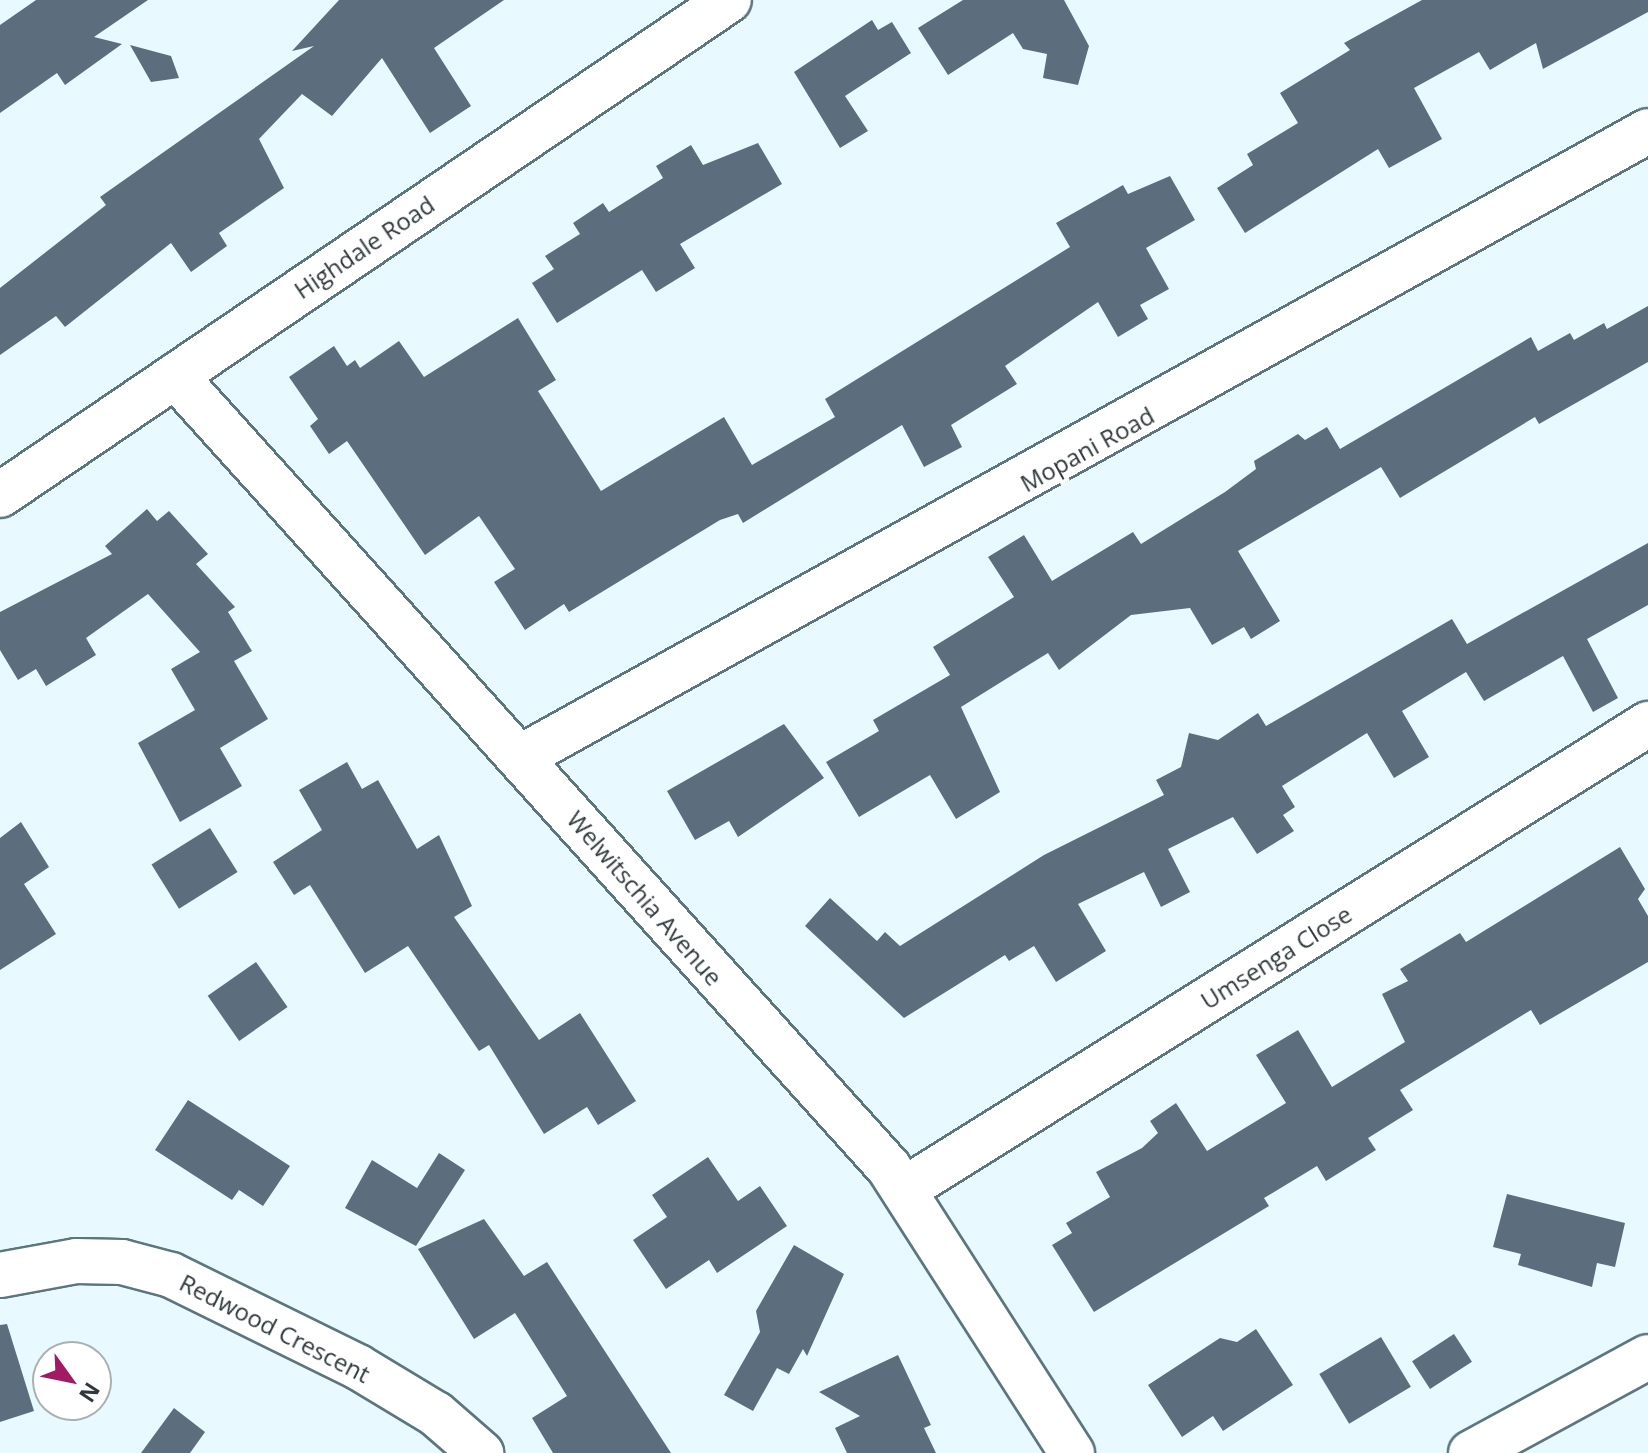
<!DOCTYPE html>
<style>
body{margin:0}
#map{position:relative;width:1648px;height:1453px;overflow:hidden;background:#e8faff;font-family:"Open Sans",sans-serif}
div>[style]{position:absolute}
.building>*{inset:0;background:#5c6e7d;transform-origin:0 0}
.roads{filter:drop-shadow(2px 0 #5c767e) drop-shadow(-2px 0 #5c767e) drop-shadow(0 2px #5c767e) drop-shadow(0 -2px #5c767e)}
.minor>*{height:44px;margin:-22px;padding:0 22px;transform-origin:22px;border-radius:22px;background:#fff}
span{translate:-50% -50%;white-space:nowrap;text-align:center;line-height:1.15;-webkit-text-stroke:8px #fff;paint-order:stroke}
.street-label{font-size:24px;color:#2e393c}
.north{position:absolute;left:32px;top:1341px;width:80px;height:80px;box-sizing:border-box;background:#fff;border:2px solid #abb0b1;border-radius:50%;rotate:123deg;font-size:22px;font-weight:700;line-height:32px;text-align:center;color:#2e393c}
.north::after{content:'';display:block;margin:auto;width:28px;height:36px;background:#a21964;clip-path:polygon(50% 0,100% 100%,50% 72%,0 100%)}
</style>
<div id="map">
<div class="building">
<div style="clip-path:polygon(36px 0,148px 0,94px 37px,122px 44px,65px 85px,57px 73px,0 113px,0 25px)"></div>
<div style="clip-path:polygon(339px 0,504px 0,434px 48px,471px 106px,430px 133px,382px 58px,332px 116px,302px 94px,259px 139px,284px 188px,219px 233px,227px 246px,191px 272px,171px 243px,65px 327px,56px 316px,0 355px,0 288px,106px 205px,100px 197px,314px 46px,292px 51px)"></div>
<div style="clip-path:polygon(963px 0,1064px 0,1089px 46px,1078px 85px,1043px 78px,1047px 54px,1023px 49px,1013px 33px,948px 75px,918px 28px)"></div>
<div style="clip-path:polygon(1422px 0,1648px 0,1648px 12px,1543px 69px,1536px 43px,1490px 70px,1479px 52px,1414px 88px,1442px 139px,1389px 168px,1378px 149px,1245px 233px,1217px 188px,1253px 165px,1247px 154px,1298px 123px,1280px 93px,1350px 50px,1344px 43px)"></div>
<div style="clip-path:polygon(872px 20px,878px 30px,892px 22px,911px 53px,845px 96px,868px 131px,840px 148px,794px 72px)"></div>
<div style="clip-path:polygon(130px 45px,171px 56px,179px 78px,151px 82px)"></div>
<div style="clip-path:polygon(758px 143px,782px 184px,680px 244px,695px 268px,656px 292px,642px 270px,557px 323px,532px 283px,554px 269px,545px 256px,580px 234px,573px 223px,603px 203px,609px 212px,663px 178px,656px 166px,691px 145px,703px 165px)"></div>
<div style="clip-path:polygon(1170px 176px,1195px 220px,1146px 248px,1169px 289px,1140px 305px,1148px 319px,1118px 337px,1098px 302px,1005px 366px,1017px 384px,951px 425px,962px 447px,924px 467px,902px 425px,743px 523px,738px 514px,720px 520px,569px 612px,564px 604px,525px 630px,494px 582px,515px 569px,479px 516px,425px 555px,347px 441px,329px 454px,310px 426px,318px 419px,289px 377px,334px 346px,347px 366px,355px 360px,360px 368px,399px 341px,424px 377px,518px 318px,556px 380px,538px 391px,601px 491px,724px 417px,752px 465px,835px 417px,825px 399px,1070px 247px,1056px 223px,1123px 185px,1128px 194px)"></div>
<div style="clip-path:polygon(1648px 306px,1648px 362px,1539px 424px,1535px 417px,1400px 498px,1381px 467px,1238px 551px,1280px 621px,1251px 639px,1244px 627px,1212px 645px,1190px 608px,1131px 615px,1059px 670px,1048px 653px,961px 707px,1000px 792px,956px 819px,930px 775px,859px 817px,826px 762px,879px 731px,873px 720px,950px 675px,933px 647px,1014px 597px,988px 557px,1024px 535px,1052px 581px,1133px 532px,1141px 544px,1225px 492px,1256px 469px,1254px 461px,1298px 434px,1305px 440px,1327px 427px,1340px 449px,1531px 337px,1538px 351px,1570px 333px,1574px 340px,1604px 323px,1607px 329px)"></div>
<div style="clip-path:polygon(147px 509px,157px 521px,169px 511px,208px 554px,196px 564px,235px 607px,228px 612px,252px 651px,234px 661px,268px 719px,220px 748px,242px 786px,180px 822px,138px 743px,195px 710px,171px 669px,200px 652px,148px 594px,86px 638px,96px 655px,46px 686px,36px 669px,18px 680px,0 650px,0 612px,112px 554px,105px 546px)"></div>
<div style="clip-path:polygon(1648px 543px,1648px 605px,1587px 639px,1618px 698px,1593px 712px,1563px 656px,1484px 701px,1466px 672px,1402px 711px,1429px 757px,1394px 778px,1367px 733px,1282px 786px,1295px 807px,1283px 815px,1294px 831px,1257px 854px,1233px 817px,1168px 849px,1190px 892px,1161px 907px,1144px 872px,1078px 904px,1106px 951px,1056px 982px,1034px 946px,1009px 961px,1005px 955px,904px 1018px,805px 926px,830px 898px,877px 941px,885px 932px,900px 946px,1044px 855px,1164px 795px,1156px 780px,1181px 767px,1189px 733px,1218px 740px,1258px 713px,1266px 726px,1452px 619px,1467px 644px)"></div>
<div style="clip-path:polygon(784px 724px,824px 778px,738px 837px,729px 821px,695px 840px,667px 791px)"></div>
<div style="clip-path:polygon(347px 762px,362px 789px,378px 780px,417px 849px,439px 835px,472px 906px,454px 917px,539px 1040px,580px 1013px,636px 1101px,598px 1125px,587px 1107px,544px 1134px,489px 1045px,479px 1051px,408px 946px,365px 973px,310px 885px,294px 895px,273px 862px,322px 830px,299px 790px)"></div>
<div style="clip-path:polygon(21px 822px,49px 867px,24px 884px,56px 934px,0 970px,0 838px)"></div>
<div style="left:210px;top:828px;width:52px;height:69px;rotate:58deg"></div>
<div style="clip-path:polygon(1620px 847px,1645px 889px,1638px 899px,1648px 916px,1648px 962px,1540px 1025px,1531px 1010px,1400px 1090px,1413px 1110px,1368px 1138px,1376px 1150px,1326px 1181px,1317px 1166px,1264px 1198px,1269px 1206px,1094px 1312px,1052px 1245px,1072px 1233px,1066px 1223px,1110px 1197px,1096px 1172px,1142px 1148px,1158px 1133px,1150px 1121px,1176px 1103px,1207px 1151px,1286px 1103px,1256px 1055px,1298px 1030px,1332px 1087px,1405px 1042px,1382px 994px,1408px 981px,1400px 969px,1460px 933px,1466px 942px)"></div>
<div style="left:256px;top:962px;width:55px;height:59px;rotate:55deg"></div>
<div style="clip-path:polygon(188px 1100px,290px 1166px,263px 1206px,239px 1190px,232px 1200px,155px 1150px)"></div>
<div style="clip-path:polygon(439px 1153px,465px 1170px,416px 1246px,345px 1208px,372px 1160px,417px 1188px)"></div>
<div style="clip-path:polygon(708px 1157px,738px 1201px,760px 1186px,787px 1226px,717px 1273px,709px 1260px,666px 1289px,633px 1240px,667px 1217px,652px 1195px)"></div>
<div style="clip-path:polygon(1507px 1194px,1625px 1223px,1615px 1267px,1597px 1263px,1592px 1287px,1518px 1265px,1521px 1254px,1493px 1247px)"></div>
<div style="clip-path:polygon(484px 1219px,524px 1276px,547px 1262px,671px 1453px,553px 1453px,532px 1418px,567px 1396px,515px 1313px,474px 1339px,418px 1249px)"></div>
<div style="clip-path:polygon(794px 1245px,844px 1274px,807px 1356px,803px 1349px,789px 1374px,777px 1368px,753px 1411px,724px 1395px,760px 1332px,756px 1311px)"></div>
<div style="clip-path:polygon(7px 1324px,34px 1411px,0 1422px,0 1325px)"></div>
<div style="clip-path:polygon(1256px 1329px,1293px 1385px,1223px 1431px,1213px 1416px,1182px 1437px,1148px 1385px,1220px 1338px,1237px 1342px)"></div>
<div style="left:1454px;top:1334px;width:33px;height:50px;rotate:57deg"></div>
<div style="left:1381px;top:1337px;width:58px;height:72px;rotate:59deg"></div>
<div style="clip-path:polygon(898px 1355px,931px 1425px,924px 1428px,936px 1453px,847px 1453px,835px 1428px,860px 1416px,819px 1392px)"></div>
<div style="clip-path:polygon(174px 1408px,205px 1432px,190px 1453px,141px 1453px)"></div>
</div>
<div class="roads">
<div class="minor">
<div style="left:175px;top:376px;width:1066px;rotate:47.96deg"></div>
<div style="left:889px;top:1168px;width:339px;rotate:57.3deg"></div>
<div style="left:0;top:495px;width:881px;rotate:-34.18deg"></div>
<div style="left:521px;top:757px;width:1289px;rotate:-29.05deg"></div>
<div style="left:905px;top:1189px;width:877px;rotate:-32.04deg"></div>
<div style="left:0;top:1275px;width:77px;rotate:-10.4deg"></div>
<div style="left:76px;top:1261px;width:46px;rotate:1.2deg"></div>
<div style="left:122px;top:1262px;width:51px;rotate:14.9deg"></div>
<div style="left:171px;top:1275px;width:208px;rotate:26.2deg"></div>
<div style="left:358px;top:1367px;width:91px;rotate:31.1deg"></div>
<div style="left:436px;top:1414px;width:60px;rotate:40.9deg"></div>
<div style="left:1471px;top:1453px;width:201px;rotate:-28.5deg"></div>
</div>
</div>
<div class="street-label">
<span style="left:364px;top:247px;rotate:-34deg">Highdale Road</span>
<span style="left:1087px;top:449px;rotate:-29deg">Mopani Road</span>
<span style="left:645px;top:898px;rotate:49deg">Welwitschia Avenue</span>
<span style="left:1276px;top:957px;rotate:-32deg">Umsenga Close</span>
<span style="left:275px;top:1328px;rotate:27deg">Redwood Crescent</span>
</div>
<div class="north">N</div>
</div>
